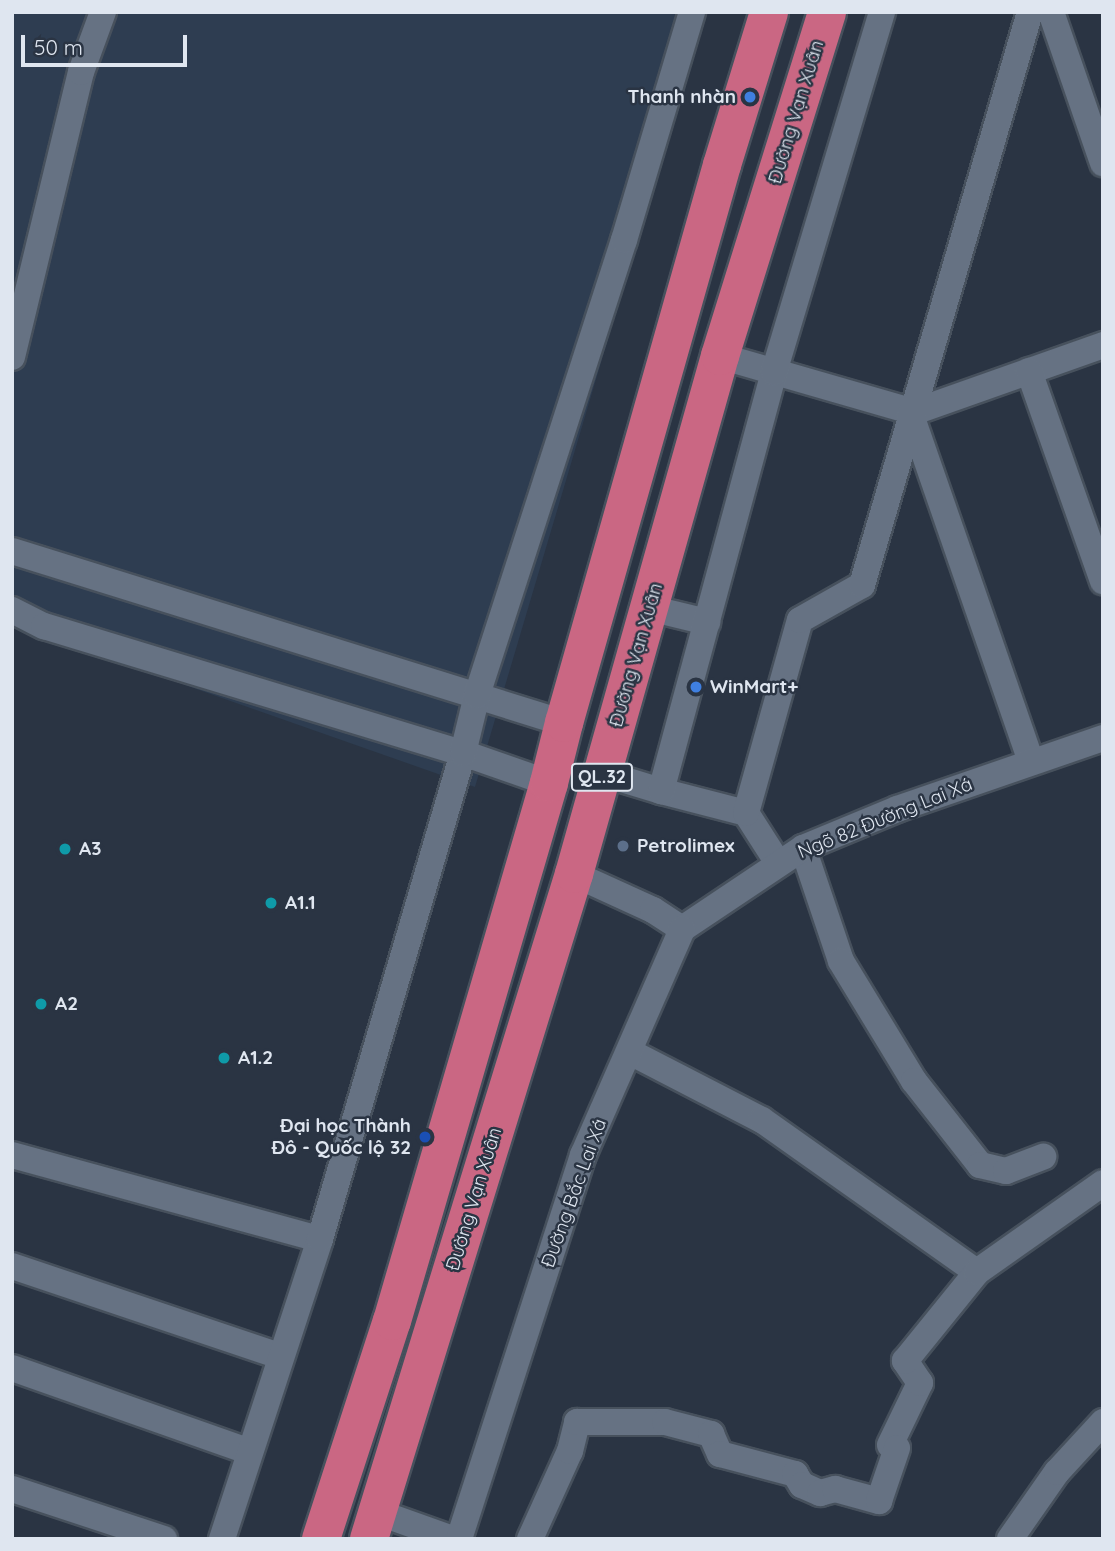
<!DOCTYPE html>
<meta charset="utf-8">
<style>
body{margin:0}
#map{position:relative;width:1115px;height:1551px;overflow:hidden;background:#2a3443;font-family:Quicksand,sans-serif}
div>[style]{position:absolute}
.built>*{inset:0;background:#2e3d51}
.roads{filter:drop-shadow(2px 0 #47515d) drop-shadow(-2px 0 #47515d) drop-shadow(0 2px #47515d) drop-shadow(0 -2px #47515d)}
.minor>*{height:26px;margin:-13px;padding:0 13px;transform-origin:13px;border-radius:13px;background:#667283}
.highway>*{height:38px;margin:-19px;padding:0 19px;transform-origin:19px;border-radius:19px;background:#ca6783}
.dots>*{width:19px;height:19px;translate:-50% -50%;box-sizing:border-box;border:4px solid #2a3443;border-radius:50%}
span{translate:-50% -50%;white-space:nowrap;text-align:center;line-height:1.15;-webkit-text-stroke:5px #2a3443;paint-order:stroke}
.shield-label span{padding:2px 5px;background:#2a3443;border:2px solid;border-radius:5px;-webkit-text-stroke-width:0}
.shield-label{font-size:18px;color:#dfe6f0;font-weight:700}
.poi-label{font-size:19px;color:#dfe6f0;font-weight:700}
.right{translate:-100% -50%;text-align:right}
.left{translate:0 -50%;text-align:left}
.street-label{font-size:19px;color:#dfe6f0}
.frame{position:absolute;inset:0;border:14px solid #dfe6f0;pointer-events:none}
.scale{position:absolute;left:21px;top:35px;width:166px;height:32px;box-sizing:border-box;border:4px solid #dfe6f0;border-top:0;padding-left:9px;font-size:21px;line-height:24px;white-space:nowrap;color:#dfe6f0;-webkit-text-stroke:5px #2a3443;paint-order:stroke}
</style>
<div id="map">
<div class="built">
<div style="clip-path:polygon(12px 12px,705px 12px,475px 787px,12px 624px)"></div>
</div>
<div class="roads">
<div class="minor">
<div style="left:1051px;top:12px;width:160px;rotate:71deg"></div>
<div style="left:720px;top:356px;width:202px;rotate:16.1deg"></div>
<div style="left:914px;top:412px;width:201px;rotate:-19.5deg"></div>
<div style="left:12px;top:357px;width:293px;rotate:-76.4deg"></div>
<div style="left:81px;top:72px;width:64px;rotate:-69.9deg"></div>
<div style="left:1029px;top:371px;width:223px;rotate:70.6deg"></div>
<div style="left:911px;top:415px;width:367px;rotate:70.9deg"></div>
<div style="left:12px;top:551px;width:578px;rotate:17.31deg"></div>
<div style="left:649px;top:608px;width:60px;rotate:13.6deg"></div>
<div style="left:12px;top:610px;width:36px;rotate:27deg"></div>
<div style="left:44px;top:626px;width:438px;rotate:16.9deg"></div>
<div style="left:463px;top:753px;width:91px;rotate:19.2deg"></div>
<div style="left:602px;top:773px;width:62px;rotate:17deg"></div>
<div style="left:746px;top:813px;width:88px;rotate:-165.5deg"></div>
<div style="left:661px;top:791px;width:434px;rotate:-74.9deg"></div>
<div style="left:774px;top:372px;width:376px;rotate:-73.3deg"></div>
<div style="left:803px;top:848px;width:119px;rotate:71.4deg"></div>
<div style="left:841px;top:961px;width:140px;rotate:58.7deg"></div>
<div style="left:914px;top:1081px;width:107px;rotate:51.8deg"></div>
<div style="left:980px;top:1165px;width:27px;rotate:13deg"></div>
<div style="left:1006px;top:1171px;width:40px;rotate:-21deg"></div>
<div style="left:778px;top:863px;width:59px;rotate:-122.6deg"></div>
<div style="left:746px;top:813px;width:200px;rotate:-74.4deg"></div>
<div style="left:800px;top:620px;width:71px;rotate:-29.4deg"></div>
<div style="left:862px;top:585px;width:597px;rotate:-73.66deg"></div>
<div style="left:574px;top:874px;width:87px;rotate:24.5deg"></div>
<div style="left:653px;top:910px;width:35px;rotate:33deg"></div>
<div style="left:682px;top:929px;width:146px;rotate:-33.8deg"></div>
<div style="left:803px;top:848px;width:102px;rotate:-22.5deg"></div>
<div style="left:897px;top:809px;width:218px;rotate:-19deg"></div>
<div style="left:630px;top:1052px;width:148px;rotate:27.3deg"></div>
<div style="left:762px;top:1120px;width:263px;rotate:35.3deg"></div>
<div style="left:12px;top:1155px;width:319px;rotate:15.3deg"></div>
<div style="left:12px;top:1266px;width:283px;rotate:18.6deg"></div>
<div style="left:12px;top:1368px;width:252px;rotate:19.4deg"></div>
<div style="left:890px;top:1445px;width:69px;rotate:-64.2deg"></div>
<div style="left:920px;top:1383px;width:27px;rotate:-124deg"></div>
<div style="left:905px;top:1361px;width:114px;rotate:-51deg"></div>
<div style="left:977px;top:1272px;width:154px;rotate:-35.2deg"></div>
<div style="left:12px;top:1489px;width:160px;rotate:18.2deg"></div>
<div style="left:377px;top:1512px;width:81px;rotate:19.6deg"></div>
<div style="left:222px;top:1539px;width:316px;rotate:-71.9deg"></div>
<div style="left:320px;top:1239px;width:507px;rotate:-73.6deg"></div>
<div style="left:463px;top:753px;width:60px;rotate:-76.4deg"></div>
<div style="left:477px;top:695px;width:478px;rotate:-72.1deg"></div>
<div style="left:624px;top:240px;width:238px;rotate:-73.4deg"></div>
<div style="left:459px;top:1539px;width:404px;rotate:-72.1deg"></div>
<div style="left:583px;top:1155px;width:247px;rotate:-66.3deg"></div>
<div style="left:530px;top:1539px;width:97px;rotate:-65.6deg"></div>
<div style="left:570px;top:1451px;width:30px;rotate:-76deg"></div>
<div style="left:577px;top:1422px;width:88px"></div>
<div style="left:665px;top:1422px;width:48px;rotate:14.6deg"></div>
<div style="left:711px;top:1434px;width:22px;rotate:66deg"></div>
<div style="left:720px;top:1454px;width:78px;rotate:14.9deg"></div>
<div style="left:795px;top:1474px;width:13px;rotate:58deg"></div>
<div style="left:802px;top:1485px;width:20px;rotate:24deg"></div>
<div style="left:820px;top:1493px;width:16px;rotate:-15deg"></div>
<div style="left:835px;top:1489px;width:46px;rotate:15.3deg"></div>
<div style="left:879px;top:1501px;width:56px;rotate:-71.2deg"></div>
<div style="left:1010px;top:1539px;width:82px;rotate:-55deg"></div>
<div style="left:1057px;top:1472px;width:68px;rotate:-47.4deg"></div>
</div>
<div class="highway">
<div style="left:321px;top:1539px;width:229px;rotate:-72deg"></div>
<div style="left:392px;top:1321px;width:560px;rotate:-73.73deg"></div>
<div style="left:549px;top:783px;width:62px;rotate:-76deg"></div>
<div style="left:564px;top:723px;width:580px;rotate:-74.19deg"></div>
<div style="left:722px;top:165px;width:160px;rotate:-72.9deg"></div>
<div style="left:369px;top:1539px;width:696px;rotate:-72.87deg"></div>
<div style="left:574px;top:874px;width:538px;rotate:-74.26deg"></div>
<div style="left:720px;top:356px;width:360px;rotate:-72.7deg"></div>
</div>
</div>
<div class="dots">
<div style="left:750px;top:97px;background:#3f7fe0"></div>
<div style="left:696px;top:687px;background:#3f7fe0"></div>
<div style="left:623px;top:846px;background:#5c6f8a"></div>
<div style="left:65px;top:849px;background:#0f9aa8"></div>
<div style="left:271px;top:903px;background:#0f9aa8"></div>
<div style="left:41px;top:1004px;background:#0f9aa8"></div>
<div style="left:224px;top:1058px;background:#0f9aa8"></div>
<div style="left:425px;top:1137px;background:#1a4fb4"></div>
</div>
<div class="shield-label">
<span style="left:602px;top:777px">QL.32</span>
</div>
<div class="poi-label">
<span class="right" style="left:736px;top:97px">Thanh nhàn</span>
<span class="left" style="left:710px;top:687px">WinMart+</span>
<span class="left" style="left:637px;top:846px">Petrolimex</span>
<span class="left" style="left:79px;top:849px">A3</span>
<span class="left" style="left:285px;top:903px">A1.1</span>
<span class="left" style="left:55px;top:1004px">A2</span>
<span class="left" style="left:238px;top:1058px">A1.2</span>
<span class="right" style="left:411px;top:1137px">Đại học Thành<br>Đô - Quốc lộ 32</span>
</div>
<div class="street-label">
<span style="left:796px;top:112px;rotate:-73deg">Đường Vạn Xuân</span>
<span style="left:636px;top:655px;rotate:-74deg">Đường Vạn Xuân</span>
<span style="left:885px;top:818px;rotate:-22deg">Ngõ 82 Đường Lai Xá</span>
<span style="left:574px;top:1193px;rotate:-70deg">Đường Bắc Lai Xá</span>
<span style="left:474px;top:1199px;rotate:-73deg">Đường Vạn Xuân</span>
</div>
<div class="frame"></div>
<div class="scale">50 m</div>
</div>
